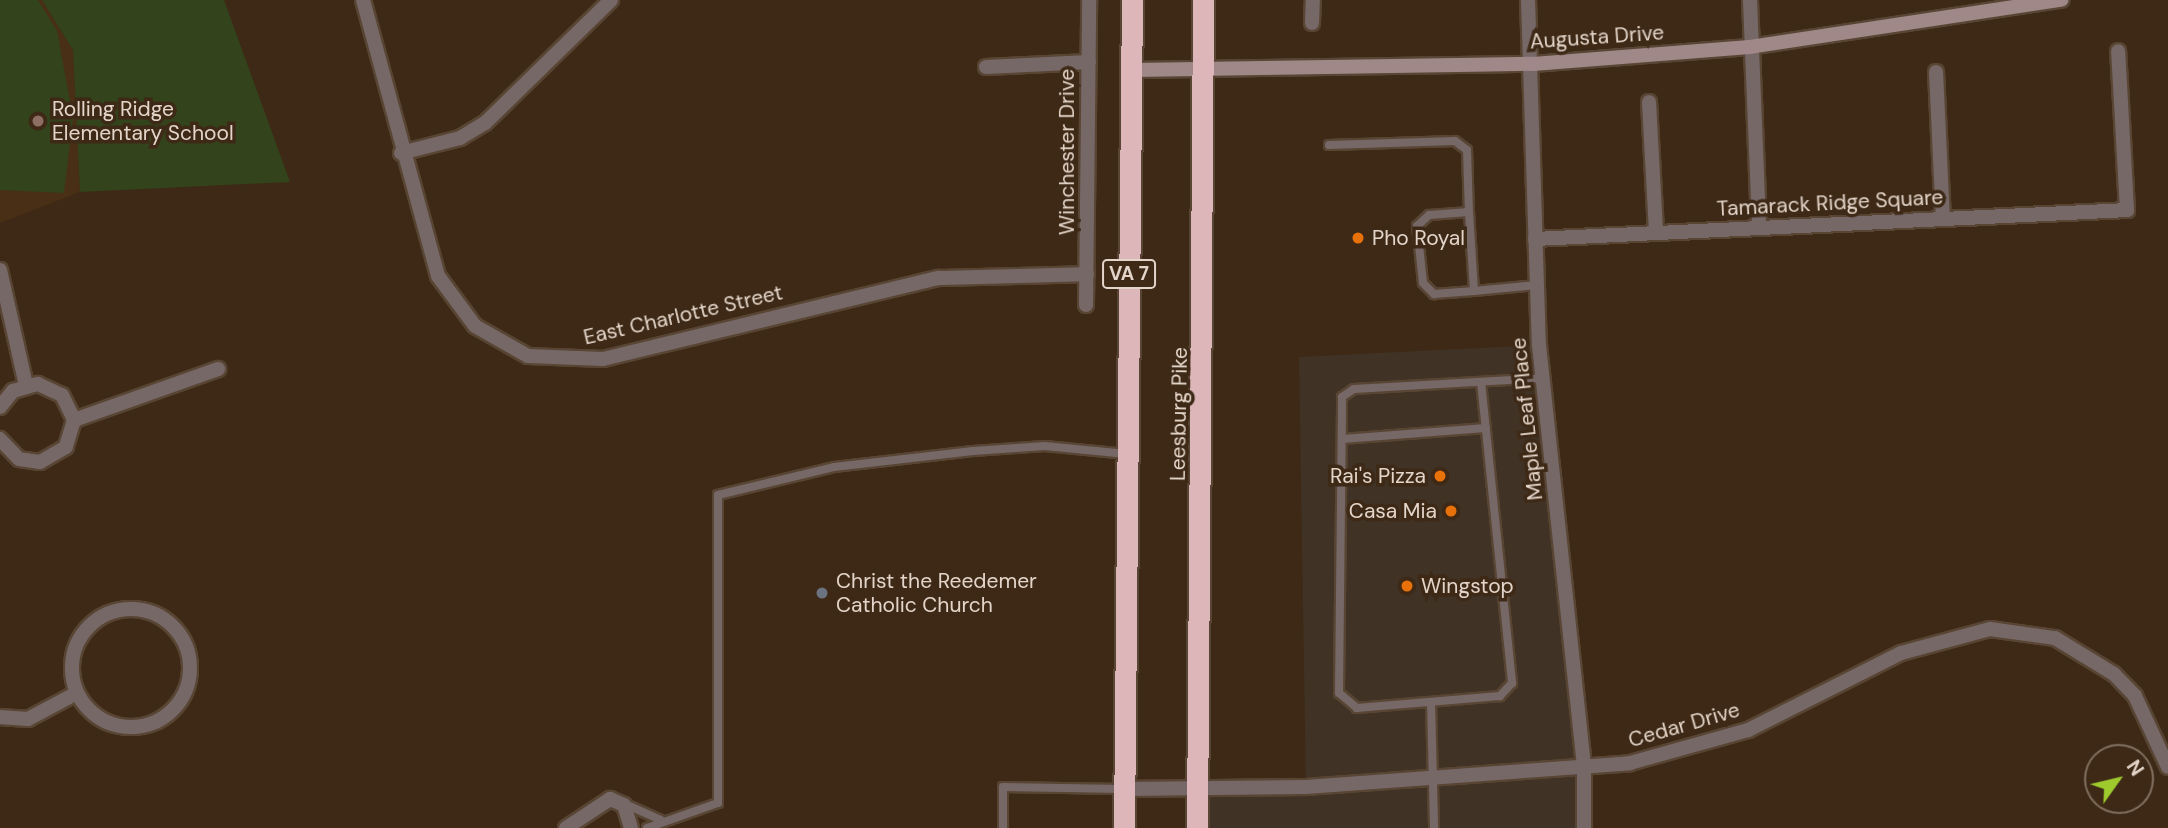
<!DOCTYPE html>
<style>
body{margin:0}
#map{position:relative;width:2168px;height:828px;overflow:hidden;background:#3e2916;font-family:"DM Sans",sans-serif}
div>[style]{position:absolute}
.commercial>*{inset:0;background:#403325}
.built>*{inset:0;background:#492f15}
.green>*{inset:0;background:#33431b}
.roads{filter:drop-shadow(2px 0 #584533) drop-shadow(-2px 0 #584533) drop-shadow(0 2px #584533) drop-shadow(0 -2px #584533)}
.lane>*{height:8px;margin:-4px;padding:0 4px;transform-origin:4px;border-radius:4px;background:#776868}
.street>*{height:14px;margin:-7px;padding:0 7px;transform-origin:7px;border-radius:7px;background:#776868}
.street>.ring{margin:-7px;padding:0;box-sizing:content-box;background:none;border:14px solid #776868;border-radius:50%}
.secondary>*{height:14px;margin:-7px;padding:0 7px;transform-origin:7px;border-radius:7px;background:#a08889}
.highway>*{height:21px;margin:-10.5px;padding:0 10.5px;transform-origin:10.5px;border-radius:10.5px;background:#dcb6b8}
.dots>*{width:19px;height:19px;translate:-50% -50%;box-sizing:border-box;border:4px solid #3e2916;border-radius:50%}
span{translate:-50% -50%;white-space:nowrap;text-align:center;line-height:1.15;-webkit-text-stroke:7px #3e2916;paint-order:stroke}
.shield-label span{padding:2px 5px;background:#3e2916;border:2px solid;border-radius:5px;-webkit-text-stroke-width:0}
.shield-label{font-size:19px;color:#e3d5c9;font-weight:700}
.street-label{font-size:21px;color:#e3d5c9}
.poi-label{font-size:21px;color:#e3d5c9}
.left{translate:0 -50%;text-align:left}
.right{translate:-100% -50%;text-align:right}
.north{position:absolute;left:2084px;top:744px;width:70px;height:70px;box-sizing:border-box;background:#3e2916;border:2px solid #806e5e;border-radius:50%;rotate:56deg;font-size:19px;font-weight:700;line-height:28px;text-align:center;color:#e3d5c9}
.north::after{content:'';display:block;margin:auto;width:24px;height:32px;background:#9eca2e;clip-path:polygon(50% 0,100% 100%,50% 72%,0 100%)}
</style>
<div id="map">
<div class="commercial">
<div style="clip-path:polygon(1539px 345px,1584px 828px,1197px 828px,1197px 789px,1306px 786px,1299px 357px)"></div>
</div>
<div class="built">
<div style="clip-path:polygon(0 0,42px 0,73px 50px,80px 192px,0 223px)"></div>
</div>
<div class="green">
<div style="clip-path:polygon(0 0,38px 0,57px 31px,73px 117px,64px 193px,0 190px)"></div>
<div style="clip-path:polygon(42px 0,224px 0,290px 182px,80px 192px,73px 50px)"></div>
</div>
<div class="roads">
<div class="lane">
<div style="left:1329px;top:145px;width:126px;rotate:-1.8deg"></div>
<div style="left:1455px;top:141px;width:15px;rotate:37deg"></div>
<div style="left:1467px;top:150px;width:62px;rotate:88.2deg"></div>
<div style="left:1474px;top:291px;width:79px;rotate:-93.6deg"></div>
<div style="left:1469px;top:212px;width:40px;rotate:175.7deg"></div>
<div style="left:1429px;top:215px;width:16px;rotate:137deg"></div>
<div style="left:1417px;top:226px;width:57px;rotate:84deg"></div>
<div style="left:1423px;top:283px;width:16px;rotate:45deg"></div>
<div style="left:1434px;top:294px;width:40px;rotate:-4.3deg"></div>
<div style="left:1474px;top:291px;width:63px;rotate:-5.4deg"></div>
<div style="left:1481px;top:382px;width:303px;rotate:84.1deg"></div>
<div style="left:1512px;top:683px;width:18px;rotate:133deg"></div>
<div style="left:1500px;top:696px;width:144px;rotate:175.2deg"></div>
<div style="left:1357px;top:708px;width:23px;rotate:-140deg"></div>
<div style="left:1339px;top:693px;width:296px;rotate:-89.4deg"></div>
<div style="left:1342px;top:397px;width:14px;rotate:-34deg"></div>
<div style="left:1354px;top:389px;width:189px;rotate:-3.3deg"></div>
<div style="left:1342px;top:439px;width:144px;rotate:-4.4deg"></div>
<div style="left:1431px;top:702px;width:126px;rotate:88.6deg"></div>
<div style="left:625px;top:804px;width:39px;rotate:24deg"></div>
<div style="left:647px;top:828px;width:75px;rotate:-19.4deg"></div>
<div style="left:718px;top:803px;width:308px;rotate:-90deg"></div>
<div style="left:718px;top:495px;width:119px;rotate:-13.6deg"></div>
<div style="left:834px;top:467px;width:140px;rotate:-6.6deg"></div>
<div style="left:973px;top:451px;width:72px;rotate:-4deg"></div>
<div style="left:1045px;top:446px;width:82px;rotate:5.6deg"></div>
<div style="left:1003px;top:828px;width:41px;rotate:-90deg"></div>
<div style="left:1003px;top:787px;width:120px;rotate:1deg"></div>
</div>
<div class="street">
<div style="left:363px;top:0;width:286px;rotate:74.8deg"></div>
<div style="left:438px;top:276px;width:62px;rotate:53.5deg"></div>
<div style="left:475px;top:326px;width:61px;rotate:29.5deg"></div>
<div style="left:528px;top:356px;width:75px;rotate:2.3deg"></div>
<div style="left:603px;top:359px;width:346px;rotate:-13.6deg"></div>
<div style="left:939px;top:278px;width:148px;rotate:-1.5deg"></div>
<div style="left:1528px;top:0;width:345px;rotate:88.2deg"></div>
<div style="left:1539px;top:345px;width:426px;rotate:83.9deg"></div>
<div style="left:1584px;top:769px;width:59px;rotate:90deg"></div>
<div style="left:1750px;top:0;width:228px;rotate:87.7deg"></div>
<div style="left:1312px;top:23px;width:23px;rotate:-88deg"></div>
<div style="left:986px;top:67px;width:103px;rotate:-2.8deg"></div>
<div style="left:1936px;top:72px;width:147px;rotate:87.3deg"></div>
<div style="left:1649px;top:102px;width:131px;rotate:86.9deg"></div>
<div style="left:401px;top:153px;width:61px;rotate:-14.3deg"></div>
<div style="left:460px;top:138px;width:29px;rotate:-31deg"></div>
<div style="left:485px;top:123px;width:176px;rotate:-44.3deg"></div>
<div style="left:1535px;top:239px;width:593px;rotate:-2.8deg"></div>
<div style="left:2127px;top:210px;width:159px;rotate:-93.2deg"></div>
<div style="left:0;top:270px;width:118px;rotate:77.3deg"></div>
<div style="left:1086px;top:305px;width:305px;rotate:-89.4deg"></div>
<div style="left:0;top:407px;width:21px;rotate:-51deg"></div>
<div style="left:13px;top:391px;width:26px;rotate:-16deg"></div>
<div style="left:38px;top:384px;width:26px;rotate:25deg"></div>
<div style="left:62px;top:395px;width:28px;rotate:64deg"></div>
<div style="left:74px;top:420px;width:28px;rotate:107deg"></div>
<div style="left:66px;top:447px;width:30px;rotate:150deg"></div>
<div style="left:40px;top:462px;width:21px;rotate:-172deg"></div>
<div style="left:19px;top:459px;width:28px;rotate:-134deg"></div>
<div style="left:74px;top:420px;width:153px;rotate:-19.5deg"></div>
<div class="ring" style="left:72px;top:609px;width:104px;height:104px"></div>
<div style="left:0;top:717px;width:28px;rotate:4deg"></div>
<div style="left:28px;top:719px;width:55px;rotate:-28deg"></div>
<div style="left:1124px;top:789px;width:182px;rotate:-0.6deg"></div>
<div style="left:1306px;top:787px;width:325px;rotate:-4.2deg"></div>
<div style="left:1630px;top:763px;width:123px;rotate:-15.6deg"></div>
<div style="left:1748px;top:730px;width:171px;rotate:-26.7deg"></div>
<div style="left:1901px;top:653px;width:92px;rotate:-15.1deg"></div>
<div style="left:1990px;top:629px;width:66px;rotate:7.9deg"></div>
<div style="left:2055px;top:638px;width:69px;rotate:31.4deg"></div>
<div style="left:2114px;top:674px;width:30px;rotate:46deg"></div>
<div style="left:2135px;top:696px;width:78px;rotate:65.1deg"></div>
<div style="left:566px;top:828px;width:53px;rotate:-33.4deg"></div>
<div style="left:610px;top:799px;width:15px;rotate:23deg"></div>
<div style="left:624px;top:805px;width:24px;rotate:73deg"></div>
</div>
<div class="secondary">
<div style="left:1132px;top:70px;width:401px;rotate:-0.9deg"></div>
<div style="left:1533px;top:64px;width:217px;rotate:-4.5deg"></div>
<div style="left:1749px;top:47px;width:316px;rotate:-8.6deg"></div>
</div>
<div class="highway">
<div style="left:1124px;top:828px;width:828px;rotate:-89.45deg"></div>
<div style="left:1197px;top:828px;width:828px;rotate:-89.58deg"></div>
</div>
</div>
<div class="dots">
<div style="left:38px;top:121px;background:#8d6e63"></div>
<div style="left:1358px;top:238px;background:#e8710a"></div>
<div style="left:1440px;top:476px;background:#e8710a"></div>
<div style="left:1451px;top:511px;background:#e8710a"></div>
<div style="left:1407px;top:586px;background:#e8710a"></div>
<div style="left:822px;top:593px;background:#6b7280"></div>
</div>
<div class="shield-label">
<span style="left:1129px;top:274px">VA 7</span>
</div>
<div class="street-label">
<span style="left:1597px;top:37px;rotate:-4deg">Augusta Drive</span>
<span style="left:1067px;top:152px;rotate:-90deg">Winchester Drive</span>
<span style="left:1830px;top:203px;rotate:-3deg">Tamarack Ridge Square</span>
<span style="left:683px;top:315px;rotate:-13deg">East Charlotte Street</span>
<span style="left:1179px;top:414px;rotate:-89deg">Leesburg Pike</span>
<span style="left:1527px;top:419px;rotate:-96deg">Maple Leaf Place</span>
<span style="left:1684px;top:725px;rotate:-16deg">Cedar Drive</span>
</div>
<div class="poi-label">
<span class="left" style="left:52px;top:121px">Rolling Ridge<br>Elementary School</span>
<span class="left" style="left:1372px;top:238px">Pho Royal</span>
<span class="right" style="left:1426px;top:476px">Rai's Pizza</span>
<span class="right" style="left:1437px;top:511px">Casa Mia</span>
<span class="left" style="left:836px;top:593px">Christ the Reedemer<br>Catholic Church</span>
<span class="left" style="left:1421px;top:586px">Wingstop</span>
</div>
<div class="north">N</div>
</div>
